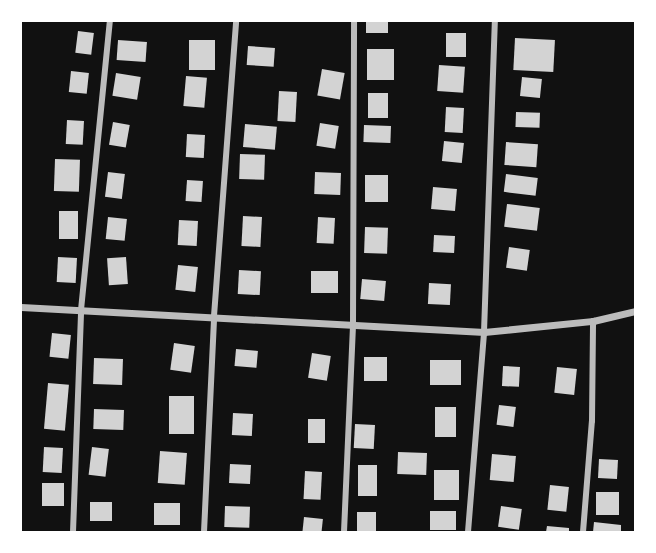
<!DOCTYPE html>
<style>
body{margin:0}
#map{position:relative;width:656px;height:553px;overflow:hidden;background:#111;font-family:"Fira Sans Condensed",sans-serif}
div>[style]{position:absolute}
.building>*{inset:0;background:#d3d3d3;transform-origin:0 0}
.minor>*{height:6px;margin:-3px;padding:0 3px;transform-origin:3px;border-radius:3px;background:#bcbcbc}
.tertiary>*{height:7px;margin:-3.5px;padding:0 3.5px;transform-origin:3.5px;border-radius:3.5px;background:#bcbcbc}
span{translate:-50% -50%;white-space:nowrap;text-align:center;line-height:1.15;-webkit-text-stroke:5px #fff;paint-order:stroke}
.frame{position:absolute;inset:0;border:22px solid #fff;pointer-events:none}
</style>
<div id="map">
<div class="building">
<div style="left:366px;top:21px;width:22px;height:12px"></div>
<div style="left:78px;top:31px;width:16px;height:22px;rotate:7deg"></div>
<div style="left:446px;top:33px;width:20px;height:24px"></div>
<div style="left:515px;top:38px;width:40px;height:32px;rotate:3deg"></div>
<div style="left:118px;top:40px;width:29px;height:20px;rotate:4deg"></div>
<div style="left:189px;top:40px;width:26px;height:30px"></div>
<div style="left:248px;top:46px;width:27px;height:19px;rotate:4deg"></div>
<div style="left:367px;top:49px;width:27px;height:31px"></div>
<div style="left:439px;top:65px;width:26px;height:26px;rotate:4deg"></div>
<div style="left:322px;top:69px;width:23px;height:27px;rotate:10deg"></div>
<div style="left:71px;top:71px;width:18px;height:21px;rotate:6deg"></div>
<div style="left:116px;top:73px;width:25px;height:23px;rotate:9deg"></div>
<div style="left:186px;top:76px;width:21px;height:30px;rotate:5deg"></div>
<div style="left:522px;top:77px;width:20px;height:19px;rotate:6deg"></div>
<div style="left:279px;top:91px;width:18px;height:30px;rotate:3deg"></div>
<div style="left:368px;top:93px;width:20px;height:25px"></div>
<div style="left:446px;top:107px;width:18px;height:25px;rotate:3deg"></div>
<div style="left:516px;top:112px;width:24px;height:15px;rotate:2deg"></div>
<div style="left:67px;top:120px;width:17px;height:24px;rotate:3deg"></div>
<div style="left:113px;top:122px;width:17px;height:23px;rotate:10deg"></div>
<div style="left:320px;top:123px;width:19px;height:23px;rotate:9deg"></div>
<div style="left:245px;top:124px;width:32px;height:23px;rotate:5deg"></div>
<div style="left:364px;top:125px;width:27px;height:17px;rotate:2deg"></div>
<div style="left:187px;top:134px;width:18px;height:23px;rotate:3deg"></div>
<div style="left:444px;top:141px;width:20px;height:20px;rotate:6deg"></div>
<div style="left:506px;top:142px;width:32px;height:23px;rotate:4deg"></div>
<div style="left:240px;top:154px;width:25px;height:25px;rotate:2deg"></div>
<div style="left:55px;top:159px;width:25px;height:32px;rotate:2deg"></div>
<div style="left:108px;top:172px;width:17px;height:25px;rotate:7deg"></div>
<div style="left:315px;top:172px;width:26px;height:22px;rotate:2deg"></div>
<div style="left:506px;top:174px;width:32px;height:18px;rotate:7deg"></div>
<div style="left:365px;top:175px;width:23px;height:27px"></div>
<div style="left:187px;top:180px;width:16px;height:21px;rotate:4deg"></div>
<div style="left:433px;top:187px;width:24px;height:22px;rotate:5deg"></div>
<div style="left:507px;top:204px;width:33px;height:23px;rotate:7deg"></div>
<div style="left:59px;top:211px;width:19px;height:28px"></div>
<div style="left:243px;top:216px;width:19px;height:30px;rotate:3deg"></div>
<div style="left:108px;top:217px;width:19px;height:22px;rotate:6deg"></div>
<div style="left:318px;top:217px;width:17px;height:26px;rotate:3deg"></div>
<div style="left:179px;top:220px;width:19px;height:25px;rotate:3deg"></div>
<div style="left:365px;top:227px;width:23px;height:26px;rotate:2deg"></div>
<div style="left:434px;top:235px;width:21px;height:17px;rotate:3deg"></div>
<div style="left:509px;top:247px;width:21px;height:21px;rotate:8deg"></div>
<div style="left:58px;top:257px;width:19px;height:25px;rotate:3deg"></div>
<div style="left:126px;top:257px;width:27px;height:19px;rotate:86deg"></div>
<div style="left:178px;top:265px;width:20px;height:25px;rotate:6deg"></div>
<div style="left:239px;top:270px;width:22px;height:24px;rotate:3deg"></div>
<div style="left:338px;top:271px;width:22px;height:27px;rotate:90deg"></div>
<div style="left:362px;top:279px;width:24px;height:20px;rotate:5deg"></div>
<div style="left:429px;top:283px;width:22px;height:21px;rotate:3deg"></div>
<div style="left:52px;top:333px;width:19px;height:24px;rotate:6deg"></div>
<div style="left:174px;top:343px;width:21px;height:27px;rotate:8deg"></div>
<div style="left:236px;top:349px;width:22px;height:17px;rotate:5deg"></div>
<div style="left:312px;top:353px;width:19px;height:25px;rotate:9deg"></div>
<div style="left:387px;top:357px;width:24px;height:23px;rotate:90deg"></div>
<div style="left:94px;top:358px;width:29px;height:26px;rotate:2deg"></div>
<div style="left:430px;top:360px;width:31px;height:25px"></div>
<div style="left:503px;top:366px;width:17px;height:20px;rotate:3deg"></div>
<div style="left:557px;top:367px;width:20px;height:26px;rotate:6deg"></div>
<div style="left:48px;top:383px;width:21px;height:46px;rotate:5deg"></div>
<div style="left:169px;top:396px;width:25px;height:38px"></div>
<div style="left:499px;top:405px;width:17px;height:20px;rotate:7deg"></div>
<div style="left:435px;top:407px;width:21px;height:30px"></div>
<div style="left:94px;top:409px;width:30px;height:20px;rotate:2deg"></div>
<div style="left:233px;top:413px;width:20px;height:22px;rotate:3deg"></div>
<div style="left:308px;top:419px;width:17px;height:24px"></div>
<div style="left:355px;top:424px;width:20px;height:24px;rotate:3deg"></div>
<div style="left:44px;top:447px;width:19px;height:25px;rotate:3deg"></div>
<div style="left:92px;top:447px;width:17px;height:28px;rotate:7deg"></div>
<div style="left:160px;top:451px;width:27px;height:32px;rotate:4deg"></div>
<div style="left:398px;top:452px;width:29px;height:22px;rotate:2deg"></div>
<div style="left:492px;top:454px;width:24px;height:26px;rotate:5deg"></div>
<div style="left:599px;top:459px;width:19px;height:19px;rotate:3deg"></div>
<div style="left:230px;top:464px;width:21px;height:19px;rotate:3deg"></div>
<div style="left:358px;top:465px;width:19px;height:31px"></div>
<div style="left:434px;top:470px;width:25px;height:30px"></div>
<div style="left:305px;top:471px;width:17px;height:28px;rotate:3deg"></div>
<div style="left:42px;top:483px;width:22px;height:23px"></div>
<div style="left:550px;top:485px;width:19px;height:25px;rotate:6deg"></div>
<div style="left:596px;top:492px;width:23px;height:23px"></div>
<div style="left:90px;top:502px;width:22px;height:19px"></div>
<div style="left:154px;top:503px;width:26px;height:22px"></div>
<div style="left:225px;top:506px;width:25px;height:21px;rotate:2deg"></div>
<div style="left:501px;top:506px;width:21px;height:21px;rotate:8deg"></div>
<div style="left:430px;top:511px;width:26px;height:19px"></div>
<div style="left:357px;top:512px;width:19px;height:20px"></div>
<div style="left:304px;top:517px;width:19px;height:15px;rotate:6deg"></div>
<div style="clip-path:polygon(594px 522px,621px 525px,621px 532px,593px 532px)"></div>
<div style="clip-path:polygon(547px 526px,569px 528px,569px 532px,546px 532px)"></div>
</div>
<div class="minor">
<div style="left:73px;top:532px;width:222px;rotate:-87.9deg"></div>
<div style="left:81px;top:310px;width:290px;rotate:-84.3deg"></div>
<div style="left:204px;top:532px;width:216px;rotate:-87.3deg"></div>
<div style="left:214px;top:316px;width:296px;rotate:-85.7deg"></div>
<div style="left:344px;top:532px;width:208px;rotate:-87.5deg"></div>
<div style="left:353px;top:324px;width:303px;rotate:-89.8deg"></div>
<div style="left:468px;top:532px;width:201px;rotate:-85.4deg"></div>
<div style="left:484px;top:332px;width:311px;rotate:-88deg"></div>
<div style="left:583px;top:532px;width:111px;rotate:-85.4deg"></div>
<div style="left:592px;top:421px;width:100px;rotate:-89.4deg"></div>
</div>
<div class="tertiary">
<div style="left:21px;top:307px;width:464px;rotate:3.1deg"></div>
<div style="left:484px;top:332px;width:110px;rotate:-5.8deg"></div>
<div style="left:593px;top:321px;width:43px;rotate:-13.4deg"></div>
</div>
<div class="frame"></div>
</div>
